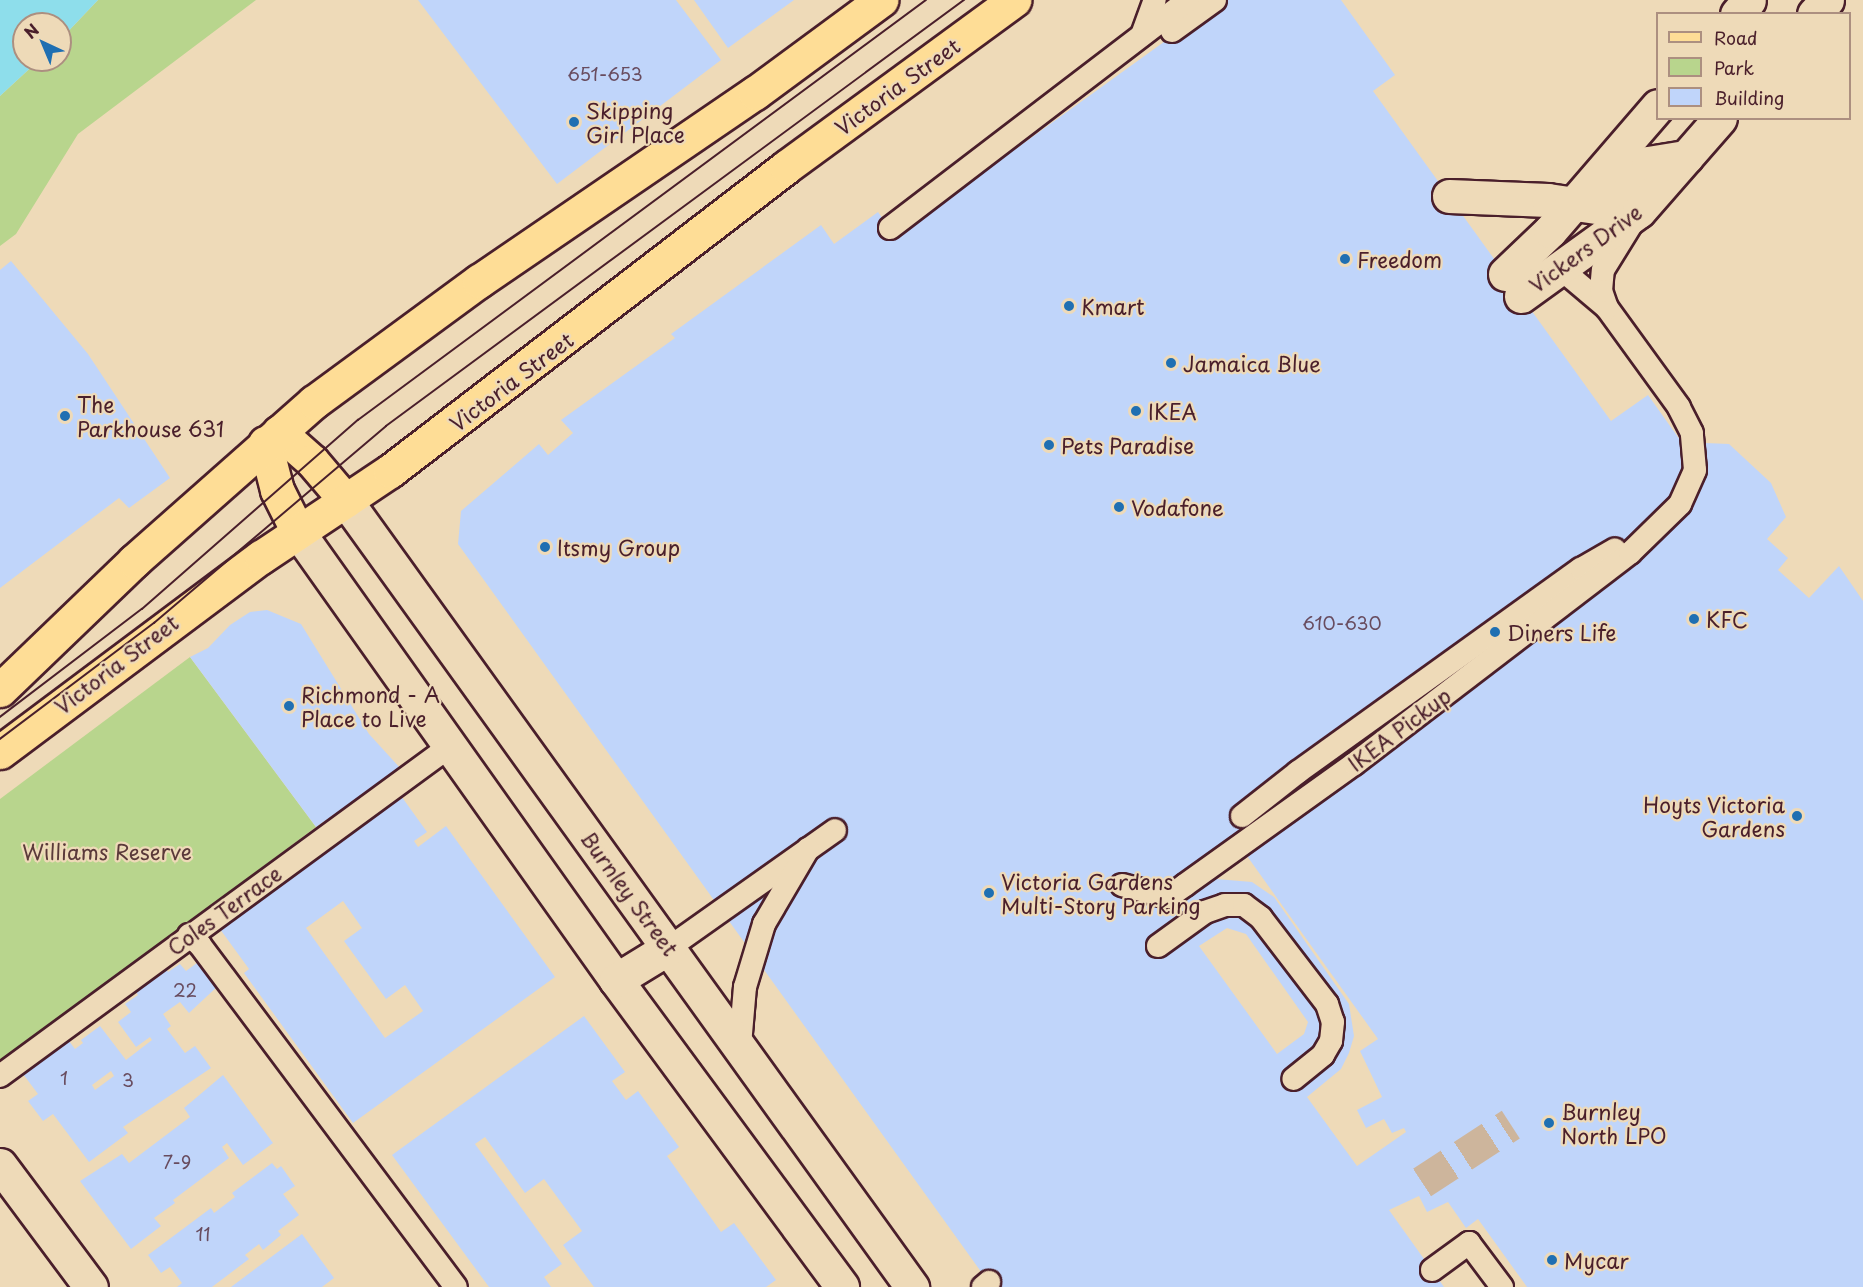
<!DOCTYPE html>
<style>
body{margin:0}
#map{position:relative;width:1863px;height:1287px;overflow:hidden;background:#eedab8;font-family:"Playpen Sans",sans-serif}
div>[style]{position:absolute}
.green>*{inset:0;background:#b8d58d}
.water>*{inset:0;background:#8edeeb}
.building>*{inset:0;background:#c0d5fa}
.street-tunnel>*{height:33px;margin-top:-16.5px;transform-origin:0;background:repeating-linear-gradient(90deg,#cdb59c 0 33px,transparent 0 49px)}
.roads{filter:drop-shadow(2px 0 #4a1f2b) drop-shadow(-2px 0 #4a1f2b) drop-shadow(0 2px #4a1f2b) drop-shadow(0 -2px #4a1f2b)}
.lane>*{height:22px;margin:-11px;padding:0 11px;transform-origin:11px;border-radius:11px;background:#eedab8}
.street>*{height:33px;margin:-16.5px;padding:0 16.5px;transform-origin:16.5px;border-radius:16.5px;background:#eedab8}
.secondary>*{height:33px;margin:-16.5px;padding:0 16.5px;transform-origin:16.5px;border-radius:16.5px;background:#eedab8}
.primary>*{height:33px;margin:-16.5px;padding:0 16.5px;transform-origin:16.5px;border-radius:16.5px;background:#fedd96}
.tram>*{height:1.5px;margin:-0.75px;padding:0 0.75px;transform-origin:0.75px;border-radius:0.75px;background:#4a1f2b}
.dots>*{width:16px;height:16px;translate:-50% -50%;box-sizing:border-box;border:3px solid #eedab8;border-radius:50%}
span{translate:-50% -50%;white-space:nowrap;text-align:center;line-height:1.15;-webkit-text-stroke:4.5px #eedab8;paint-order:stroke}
.number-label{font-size:18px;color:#684c5f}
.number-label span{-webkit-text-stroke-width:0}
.street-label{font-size:21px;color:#4a1f2b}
.poi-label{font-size:21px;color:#4a1f2b}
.left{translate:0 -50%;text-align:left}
.right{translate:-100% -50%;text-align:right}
.park-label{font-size:21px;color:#5a3a3a}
.legend{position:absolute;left:1656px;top:12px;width:195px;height:108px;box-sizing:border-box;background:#eedab8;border:2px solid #ac8f80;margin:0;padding:8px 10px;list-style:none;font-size:18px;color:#4a1f2b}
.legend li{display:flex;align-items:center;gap:12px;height:30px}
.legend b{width:30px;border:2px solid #ac8f80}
.north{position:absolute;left:12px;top:12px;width:60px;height:60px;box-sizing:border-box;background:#eedab8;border:2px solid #ac8f80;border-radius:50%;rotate:316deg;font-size:16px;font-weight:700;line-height:24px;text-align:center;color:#4a1f2b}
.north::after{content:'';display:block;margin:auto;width:21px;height:27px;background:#1f6fb2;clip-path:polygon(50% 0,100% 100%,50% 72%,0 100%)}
</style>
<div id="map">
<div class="green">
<div style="clip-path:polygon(98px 0,256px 0,78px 134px,16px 234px,0 246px,0 96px,39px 60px,60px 60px,60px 40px)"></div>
<div style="clip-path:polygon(190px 657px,316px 827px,0 1063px,0 799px)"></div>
</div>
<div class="water">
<div style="clip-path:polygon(0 0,98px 0,60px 40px,60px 24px,24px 24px,24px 60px,39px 60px,0 96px)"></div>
</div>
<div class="building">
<div style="clip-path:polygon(418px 0,676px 0,721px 60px,557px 184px)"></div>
<div style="clip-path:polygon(694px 0,794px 0,728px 48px)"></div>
<div style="clip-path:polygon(evenodd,1222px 0,1341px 0,1395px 75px,1373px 91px,1611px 421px,1648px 395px,1690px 454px,1705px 443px,1729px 444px,1771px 483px,1786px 517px,1767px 539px,1788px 558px,1778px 570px,1809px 598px,1839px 566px,1863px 601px,1863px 1287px,1527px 1287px,1478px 1219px,1466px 1228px,1448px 1202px,1427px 1212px,1419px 1196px,1389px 1210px,1444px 1287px,992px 1287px,458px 544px,461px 511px,539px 444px,548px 455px,573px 433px,561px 420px,675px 338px,671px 334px,821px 225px,834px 244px,878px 212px,895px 236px,1222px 0,1247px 856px,1378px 1039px,1360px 1051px,1382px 1097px,1357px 1110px,1366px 1128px,1384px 1119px,1392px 1133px,1404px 1128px,1406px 1132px,1357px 1166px,1307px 1097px,1341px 1069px,1349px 1053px,1354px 1036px,1349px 1004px,1274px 897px,1252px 882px,1216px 879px,1247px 856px,1222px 0,1227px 928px,1246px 934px,1308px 1022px,1304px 1034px,1277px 1054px,1199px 946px,1227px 928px)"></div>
<div style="clip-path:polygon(11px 261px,88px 354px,170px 478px,129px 508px,119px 498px,0 588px,0 270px)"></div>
<div style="clip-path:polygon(267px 610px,301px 624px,369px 734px,401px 769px,316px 827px,190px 657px,208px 648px,230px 625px,250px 612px)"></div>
<div style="clip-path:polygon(evenodd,399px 793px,427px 832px,414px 841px,418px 847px,446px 826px,555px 977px,353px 1123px,244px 973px,249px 969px,217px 925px,399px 793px,343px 901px,362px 928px,344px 941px,386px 999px,405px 985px,423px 1011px,385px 1038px,306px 928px,343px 901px)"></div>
<div style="clip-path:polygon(evenodd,201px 960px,219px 985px,189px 1013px,180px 1002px,163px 1014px,171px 1026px,167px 1029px,185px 1053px,195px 1046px,211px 1068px,123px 1127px,128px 1133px,89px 1162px,53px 1114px,43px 1121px,28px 1101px,38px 1094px,20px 1070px,66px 1037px,75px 1049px,83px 1043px,81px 1040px,100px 1026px,126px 1060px,152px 1040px,150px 1037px,136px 1047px,118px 1022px,131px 1012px,125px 1004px,138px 995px,132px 987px,162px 964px,168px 972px,180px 964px,186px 971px,201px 960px,111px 1071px,114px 1076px,95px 1090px,92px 1085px,111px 1071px)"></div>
<div style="clip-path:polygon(584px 1016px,625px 1072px,612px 1081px,626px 1100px,638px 1091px,679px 1147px,667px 1156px,721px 1232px,734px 1223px,776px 1280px,766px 1287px,594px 1287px,563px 1245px,582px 1231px,544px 1179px,525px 1193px,485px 1137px,475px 1144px,562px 1264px,544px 1277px,551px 1287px,489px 1287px,392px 1155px)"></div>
<div style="clip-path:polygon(223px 1075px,273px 1143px,243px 1165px,227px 1143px,222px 1147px,229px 1158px,173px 1200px,175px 1203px,154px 1218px,161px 1226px,131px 1249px,80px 1181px,122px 1154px,129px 1163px,190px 1117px,184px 1108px)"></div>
<div style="clip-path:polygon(272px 1163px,277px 1169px,281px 1166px,295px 1186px,283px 1194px,299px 1215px,278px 1231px,281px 1235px,263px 1250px,259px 1244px,245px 1255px,249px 1259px,212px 1287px,177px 1287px,182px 1283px,170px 1267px,161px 1273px,148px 1255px,211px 1208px,214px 1213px,235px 1197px,232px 1193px)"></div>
<div style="clip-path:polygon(302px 1234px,334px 1278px,322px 1287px,231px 1287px)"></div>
</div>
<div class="street-tunnel">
<div style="left:1422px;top:1182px;width:106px;rotate:-33.1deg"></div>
</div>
<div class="roads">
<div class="lane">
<div style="left:1172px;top:31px;width:53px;rotate:-35.8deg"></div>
<div style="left:1142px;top:35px;width:37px;rotate:-70deg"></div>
<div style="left:890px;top:228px;width:375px;rotate:-37.4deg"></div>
<div style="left:1561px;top:269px;width:59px;rotate:40.2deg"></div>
<div style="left:1242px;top:816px;width:71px;rotate:-38.2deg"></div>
<div style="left:1298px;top:772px;width:348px;rotate:-35.7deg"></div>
<div style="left:1581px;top:569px;width:39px;rotate:-30deg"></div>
<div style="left:1122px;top:885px;width:48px;rotate:14.6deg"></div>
<div style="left:1168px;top:897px;width:21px;rotate:-35deg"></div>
<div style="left:1185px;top:885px;width:208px;rotate:-35.6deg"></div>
<div style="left:1354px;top:764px;width:347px;rotate:-37.4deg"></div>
<div style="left:1630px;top:553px;width:70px;rotate:-44.4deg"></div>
<div style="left:1680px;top:504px;width:37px;rotate:-66deg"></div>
<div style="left:1695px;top:470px;width:37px;rotate:-95deg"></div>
<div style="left:1692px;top:433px;width:29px;rotate:-117deg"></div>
<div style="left:1679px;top:407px;width:122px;rotate:-126deg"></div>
<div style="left:1607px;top:308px;width:18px;rotate:-109deg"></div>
<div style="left:1601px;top:291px;width:21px;rotate:-85deg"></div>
<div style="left:1603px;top:270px;width:55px;rotate:-58.3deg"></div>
<div style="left:189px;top:935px;width:15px;rotate:42deg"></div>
<div style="left:200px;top:945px;width:427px;rotate:53.2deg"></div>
<div style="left:1158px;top:946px;width:58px;rotate:-35.9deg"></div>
<div style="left:1205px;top:912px;width:21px;rotate:-19deg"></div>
<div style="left:1225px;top:905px;width:19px"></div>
<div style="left:1244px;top:905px;width:21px;rotate:37deg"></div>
<div style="left:1261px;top:918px;width:108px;rotate:52.5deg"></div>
<div style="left:1327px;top:1004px;width:19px;rotate:72deg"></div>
<div style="left:1333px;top:1022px;width:19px;rotate:96deg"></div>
<div style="left:1331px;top:1041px;width:16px;rotate:120deg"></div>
<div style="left:1323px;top:1055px;width:38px;rotate:141deg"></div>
<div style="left:670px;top:947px;width:202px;rotate:-35.3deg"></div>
<div style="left:740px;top:1045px;width:58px;rotate:-85.1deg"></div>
<div style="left:745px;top:987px;width:66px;rotate:-73.2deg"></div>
<div style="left:764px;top:924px;width:87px;rotate:-59.6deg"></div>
<div style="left:0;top:1076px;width:558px;rotate:-36.25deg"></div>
<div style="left:1432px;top:1270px;width:46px;rotate:-36.1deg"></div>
<div style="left:1469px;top:1243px;width:55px;rotate:53.1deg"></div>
<div style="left:983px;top:1287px;width:8px;rotate:-40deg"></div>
</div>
<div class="street">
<div style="left:1737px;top:14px;width:18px;rotate:-49deg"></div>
<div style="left:1814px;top:14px;width:19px;rotate:-47deg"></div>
<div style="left:1449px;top:196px;width:99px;rotate:2.3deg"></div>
<div style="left:1548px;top:200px;width:55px;rotate:8.4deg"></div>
<div style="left:1602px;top:208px;width:64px;rotate:-44.4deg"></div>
<div style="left:1648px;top:163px;width:39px;rotate:-9deg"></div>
<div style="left:1505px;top:274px;width:62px;rotate:-43.7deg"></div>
<div style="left:1550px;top:231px;width:165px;rotate:-49.2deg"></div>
<div style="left:1521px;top:296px;width:145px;rotate:-35.8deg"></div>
<div style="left:1639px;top:211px;width:123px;rotate:-48.9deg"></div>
<div style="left:0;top:1165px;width:152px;rotate:53.3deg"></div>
</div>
<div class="secondary">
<div style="left:346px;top:501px;width:969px;rotate:54.24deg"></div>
<div style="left:298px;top:532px;width:549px;rotate:54.63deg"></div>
<div style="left:616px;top:980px;width:381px;rotate:53.6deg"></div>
<div style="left:616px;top:980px;width:63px;rotate:-31.4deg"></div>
</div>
<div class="primary">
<div style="left:279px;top:432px;width:44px;rotate:41.3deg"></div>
<div style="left:312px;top:461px;width:52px;rotate:49.6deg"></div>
<div style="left:265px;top:443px;width:49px;rotate:75.7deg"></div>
<div style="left:277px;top:490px;width:47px;rotate:63.4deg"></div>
<div style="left:0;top:690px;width:186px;rotate:-43.9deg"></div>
<div style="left:134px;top:561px;width:240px;rotate:-41.5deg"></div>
<div style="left:314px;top:402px;width:205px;rotate:-36.3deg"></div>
<div style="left:479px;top:281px;width:334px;rotate:-34.3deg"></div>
<div style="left:755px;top:93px;width:157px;rotate:-36.4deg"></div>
<div style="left:0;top:752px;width:326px;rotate:-36.8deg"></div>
<div style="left:261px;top:557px;width:155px;rotate:-33.7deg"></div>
<div style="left:390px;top:471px;width:499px;rotate:-37.5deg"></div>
<div style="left:786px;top:167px;width:283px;rotate:-36.2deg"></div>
</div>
</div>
<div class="tram">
<div style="left:0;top:717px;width:178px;rotate:-37.3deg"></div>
<div style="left:142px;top:609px;width:287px;rotate:-41.2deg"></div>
<div style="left:358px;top:420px;width:706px;rotate:-36.48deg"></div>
<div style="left:0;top:739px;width:193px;rotate:-37deg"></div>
<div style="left:154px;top:623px;width:304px;rotate:-40.3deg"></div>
<div style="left:386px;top:426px;width:718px;rotate:-36.39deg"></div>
</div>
<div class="dots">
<div style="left:574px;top:122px;background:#1f6fb2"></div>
<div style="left:1345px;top:259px;background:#1f6fb2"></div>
<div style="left:1069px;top:306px;background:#1f6fb2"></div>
<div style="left:1171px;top:363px;background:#1f6fb2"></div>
<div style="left:1136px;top:411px;background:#1f6fb2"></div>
<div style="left:65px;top:416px;background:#1f6fb2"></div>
<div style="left:1049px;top:445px;background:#1f6fb2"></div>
<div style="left:1119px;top:507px;background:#1f6fb2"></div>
<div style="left:545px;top:547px;background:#1f6fb2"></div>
<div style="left:1694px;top:619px;background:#1f6fb2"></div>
<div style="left:1495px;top:632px;background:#1f6fb2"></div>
<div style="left:289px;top:706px;background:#1f6fb2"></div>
<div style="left:1797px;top:816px;background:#1f6fb2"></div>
<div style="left:989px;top:893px;background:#1f6fb2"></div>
<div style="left:1549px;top:1123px;background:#1f6fb2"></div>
<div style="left:1552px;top:1260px;background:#1f6fb2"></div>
</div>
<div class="number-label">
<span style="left:605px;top:74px">651-653</span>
<span style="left:1342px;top:623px">610-630</span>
<span style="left:185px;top:990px">22</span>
<span style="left:64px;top:1078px">1</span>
<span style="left:128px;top:1080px">3</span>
<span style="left:177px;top:1162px">7-9</span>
<span style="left:203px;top:1234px">11</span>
</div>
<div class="street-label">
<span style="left:897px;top:86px;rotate:-36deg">Victoria Street</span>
<span style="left:1585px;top:248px;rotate:-36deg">Vickers Drive</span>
<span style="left:511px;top:381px;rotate:-37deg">Victoria Street</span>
<span style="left:116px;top:664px;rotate:-37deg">Victoria Street</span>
<span style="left:1399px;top:729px;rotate:-37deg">IKEA Pickup</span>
<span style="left:630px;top:893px;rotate:54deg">Burnley Street</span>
<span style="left:224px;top:910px;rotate:-36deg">Coles Terrace</span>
</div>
<div class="poi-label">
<span class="left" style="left:586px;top:122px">Skipping<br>Girl Place</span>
<span class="left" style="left:1357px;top:259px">Freedom</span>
<span class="left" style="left:1081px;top:306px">Kmart</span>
<span class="left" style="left:1183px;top:363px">Jamaica Blue</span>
<span class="left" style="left:77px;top:416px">The<br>Parkhouse 631</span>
<span class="left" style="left:1148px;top:411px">IKEA</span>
<span class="left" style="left:1061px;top:445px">Pets Paradise</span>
<span class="left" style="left:1131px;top:507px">Vodafone</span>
<span class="left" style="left:557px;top:547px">Itsmy Group</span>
<span class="left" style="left:1706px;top:619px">KFC</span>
<span class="left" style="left:1507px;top:632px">Diners Life</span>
<span class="left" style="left:301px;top:706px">Richmond - A<br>Place to Live</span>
<span class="right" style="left:1785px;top:816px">Hoyts Victoria<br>Gardens</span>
<span class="left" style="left:1001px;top:893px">Victoria Gardens<br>Multi-Story Parking</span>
<span class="left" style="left:1561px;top:1123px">Burnley<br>North LPO</span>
<span class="left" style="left:1564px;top:1260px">Mycar</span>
</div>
<div class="park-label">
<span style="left:107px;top:851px">Williams Reserve</span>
</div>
<ul class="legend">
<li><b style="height:8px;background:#fedd96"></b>Road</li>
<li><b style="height:16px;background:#b8d58d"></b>Park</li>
<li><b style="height:16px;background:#c0d5fa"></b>Building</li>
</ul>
<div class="north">N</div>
</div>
